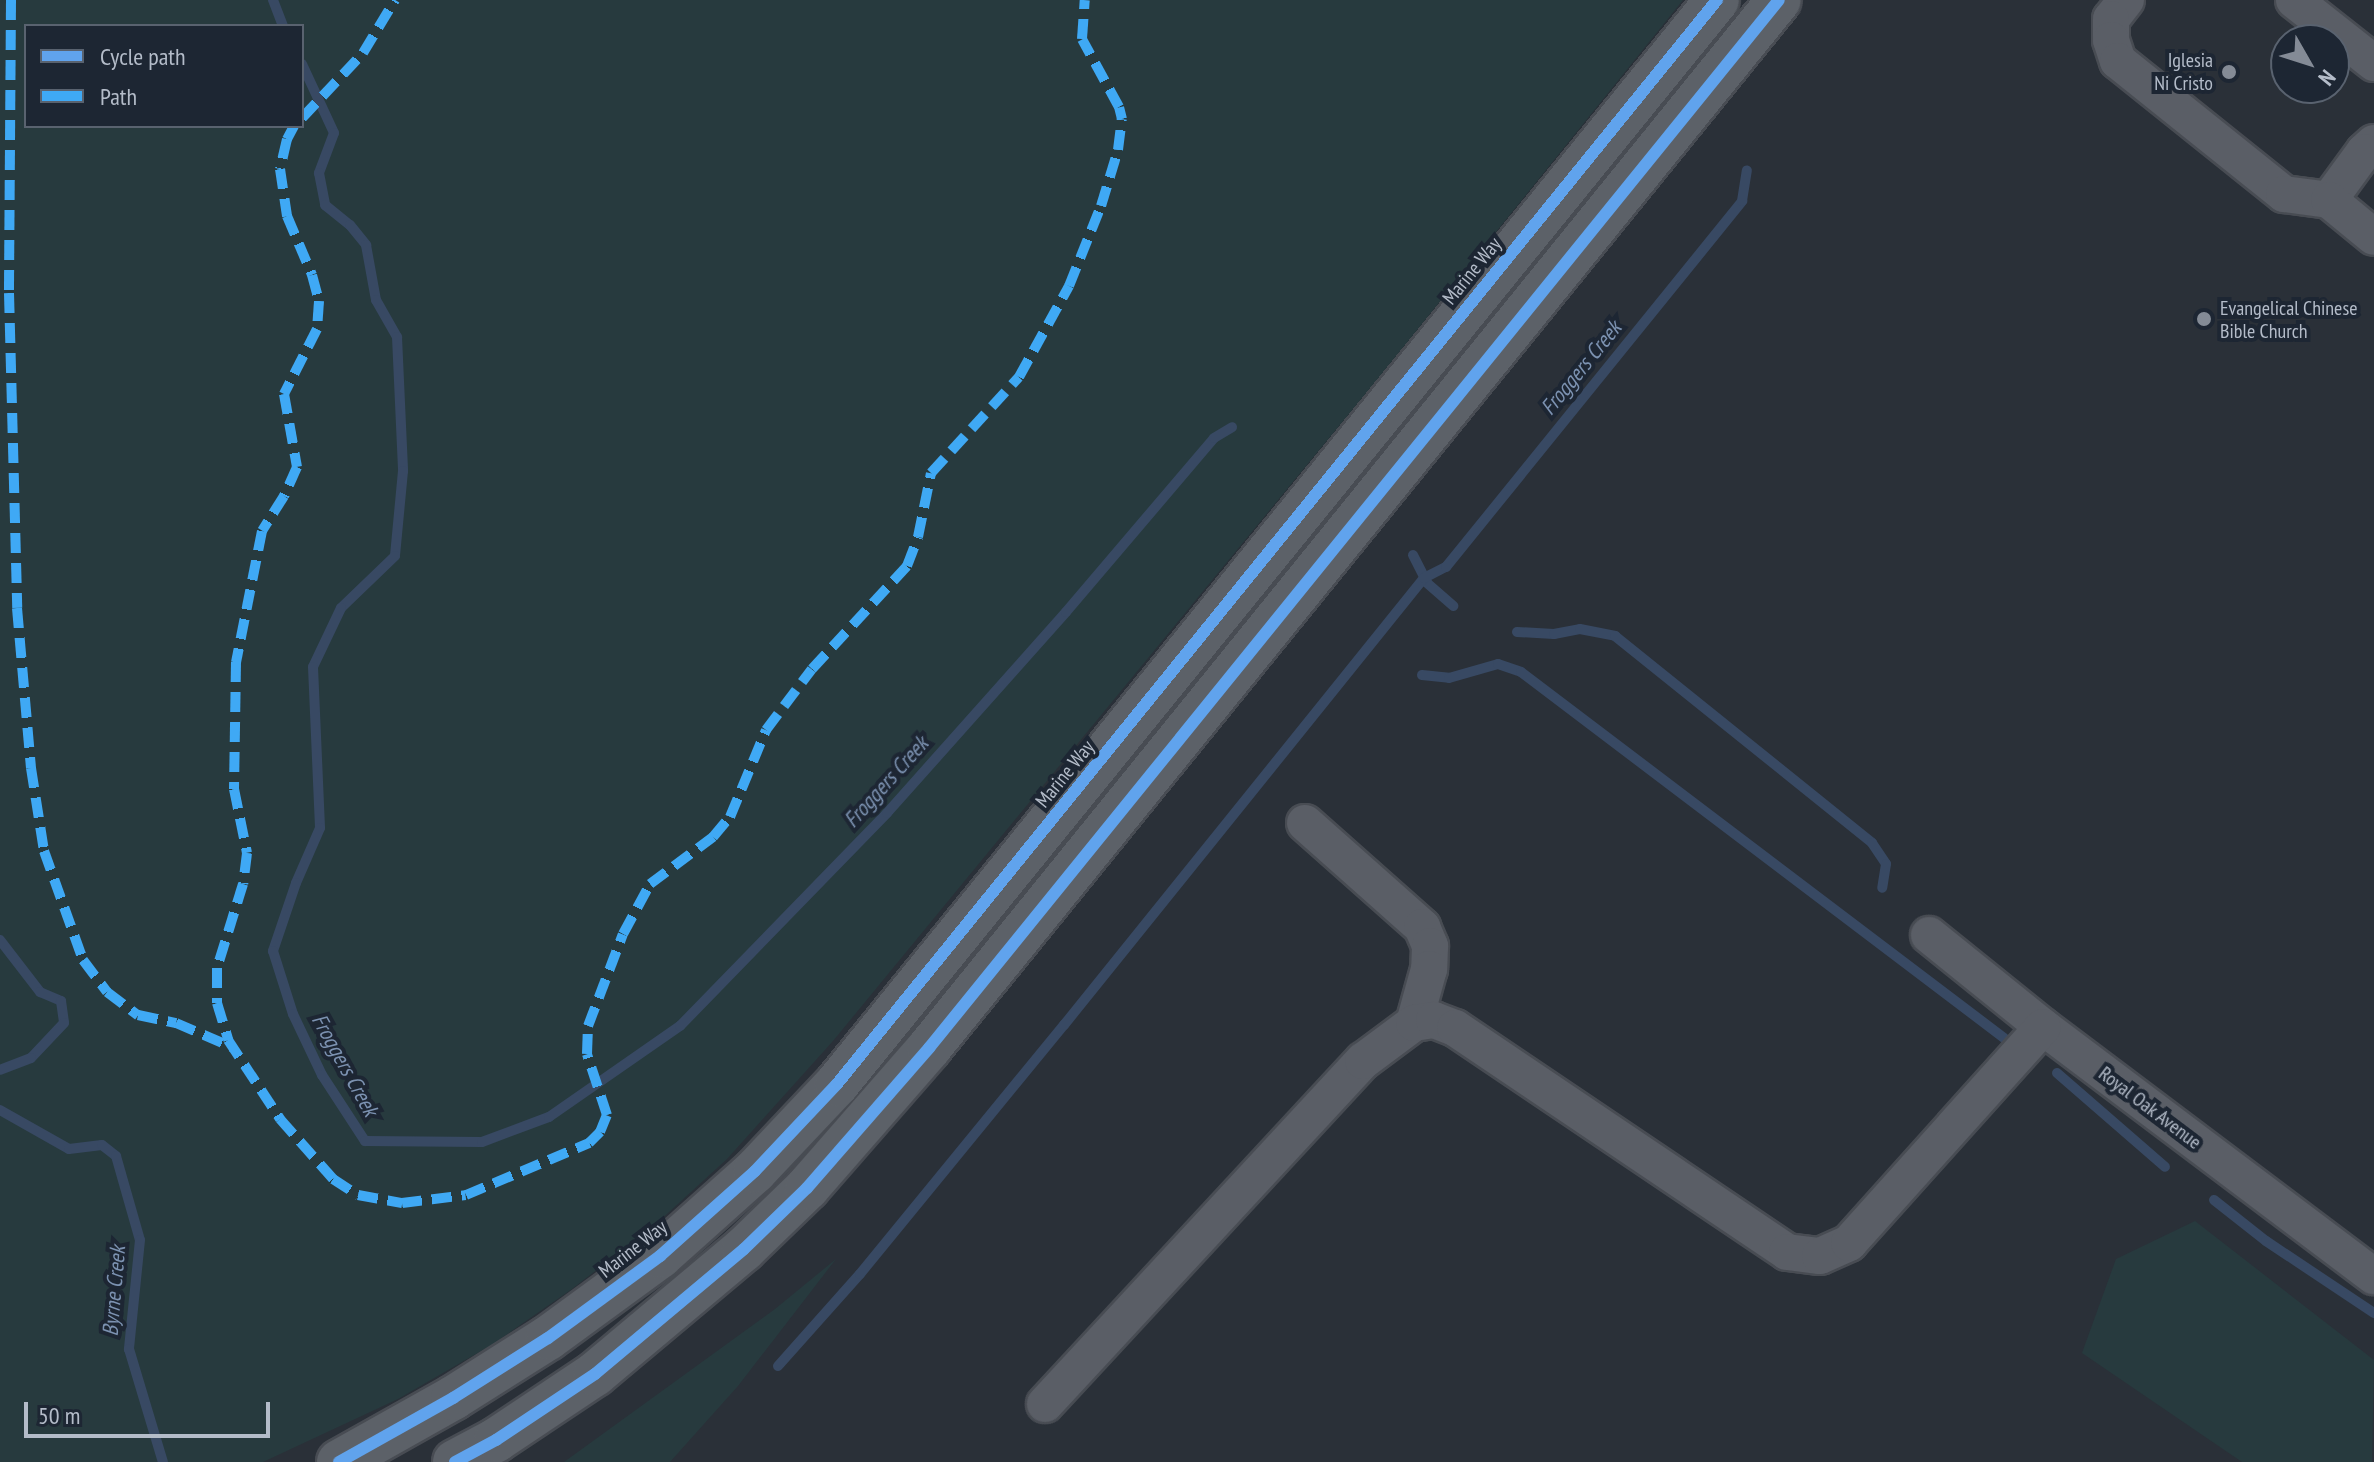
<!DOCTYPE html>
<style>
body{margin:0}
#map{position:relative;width:2374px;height:1462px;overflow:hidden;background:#2a3038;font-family:"PT Sans Narrow",sans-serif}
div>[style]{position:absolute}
.green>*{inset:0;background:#273a3e}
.stream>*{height:10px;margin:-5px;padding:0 5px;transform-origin:5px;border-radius:5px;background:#384963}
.roads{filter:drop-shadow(2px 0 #484c53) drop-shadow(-2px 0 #484c53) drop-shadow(0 2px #484c53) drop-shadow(0 -2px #484c53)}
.minor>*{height:36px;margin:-18px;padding:0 18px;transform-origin:18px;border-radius:18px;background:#5a5e66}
.major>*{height:44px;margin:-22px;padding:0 22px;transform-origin:22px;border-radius:22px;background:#5c6168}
.quiet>*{height:10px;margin-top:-5px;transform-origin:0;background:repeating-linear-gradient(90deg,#3fa9f5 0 20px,transparent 0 30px)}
.cycleway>*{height:12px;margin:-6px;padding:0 6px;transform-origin:6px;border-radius:6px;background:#60a3ed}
.dots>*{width:22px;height:22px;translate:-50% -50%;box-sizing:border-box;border:4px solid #1d2633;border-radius:50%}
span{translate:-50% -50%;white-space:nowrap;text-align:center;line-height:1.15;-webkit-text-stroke:8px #1d2633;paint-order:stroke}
.poi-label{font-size:20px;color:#b4bcc9}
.right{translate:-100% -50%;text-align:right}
.left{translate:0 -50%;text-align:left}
.street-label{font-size:20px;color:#b4bcc9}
.water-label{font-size:22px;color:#7c92b1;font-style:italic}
.legend{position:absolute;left:24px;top:24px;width:280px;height:104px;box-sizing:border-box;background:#1d2633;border:2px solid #59626f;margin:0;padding:10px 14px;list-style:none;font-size:24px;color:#b4bcc9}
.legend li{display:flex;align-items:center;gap:16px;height:40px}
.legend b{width:40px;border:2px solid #59626f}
.north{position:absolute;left:2270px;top:24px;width:80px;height:80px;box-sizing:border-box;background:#1d2633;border:2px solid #59626f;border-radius:50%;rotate:129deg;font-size:22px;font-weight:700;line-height:32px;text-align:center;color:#b4bcc9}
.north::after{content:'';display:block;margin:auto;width:28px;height:36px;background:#848b96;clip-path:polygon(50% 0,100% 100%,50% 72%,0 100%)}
.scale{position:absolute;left:24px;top:1402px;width:246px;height:36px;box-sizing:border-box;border:4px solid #b4bcc9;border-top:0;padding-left:10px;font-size:24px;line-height:28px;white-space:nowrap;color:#b4bcc9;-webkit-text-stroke:6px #1d2633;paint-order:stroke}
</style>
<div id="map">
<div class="green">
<div style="clip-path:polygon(evenodd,0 0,1683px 0,1371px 387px,833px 1041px,727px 1159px,656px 1224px,572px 1289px,493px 1344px,398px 1399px,263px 1462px,0 1462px,0 0,26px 26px,302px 26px,302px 126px,26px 126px,26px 26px)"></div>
<div style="clip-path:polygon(2195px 1221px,2374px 1360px,2372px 1462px,2242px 1462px,2082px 1353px,2116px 1259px)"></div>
<div style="clip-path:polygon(836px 1259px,738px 1386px,670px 1462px,564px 1462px,775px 1309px)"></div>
</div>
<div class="stream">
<div style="left:273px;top:0;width:28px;rotate:69deg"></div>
<div style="left:302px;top:64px;width:76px;rotate:65.1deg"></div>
<div style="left:334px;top:133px;width:43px;rotate:110.6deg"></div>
<div style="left:319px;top:173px;width:33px;rotate:79deg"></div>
<div style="left:325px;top:205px;width:32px;rotate:39deg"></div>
<div style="left:350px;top:225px;width:26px;rotate:51deg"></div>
<div style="left:366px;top:245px;width:56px;rotate:79.7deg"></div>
<div style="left:376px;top:300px;width:43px;rotate:60.4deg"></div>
<div style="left:397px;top:337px;width:134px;rotate:87.4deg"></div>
<div style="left:403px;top:471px;width:85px;rotate:95.4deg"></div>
<div style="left:395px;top:556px;width:75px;rotate:136.1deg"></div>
<div style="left:341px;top:608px;width:65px;rotate:115.4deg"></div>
<div style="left:313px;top:667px;width:161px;rotate:87.5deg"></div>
<div style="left:320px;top:828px;width:60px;rotate:113.6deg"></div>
<div style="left:296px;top:883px;width:72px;rotate:108.7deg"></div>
<div style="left:273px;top:951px;width:66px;rotate:72.4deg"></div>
<div style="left:293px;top:1014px;width:68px;rotate:64.6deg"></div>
<div style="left:322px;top:1075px;width:79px;rotate:56.9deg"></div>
<div style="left:365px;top:1141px;width:117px;rotate:0.5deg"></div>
<div style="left:482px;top:1142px;width:72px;rotate:-20.5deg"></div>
<div style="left:549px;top:1117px;width:160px;rotate:-34.8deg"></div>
<div style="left:680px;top:1026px;width:297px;rotate:-45.8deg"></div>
<div style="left:887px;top:813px;width:269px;rotate:-48.3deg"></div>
<div style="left:1066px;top:612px;width:228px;rotate:-49.6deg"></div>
<div style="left:1214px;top:438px;width:21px;rotate:-31deg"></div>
<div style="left:1413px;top:555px;width:31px;rotate:63deg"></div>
<div style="left:1427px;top:583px;width:35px;rotate:41deg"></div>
<div style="left:1517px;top:632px;width:37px;rotate:3deg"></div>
<div style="left:1554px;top:634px;width:26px;rotate:-11deg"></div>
<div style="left:1580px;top:629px;width:36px;rotate:11deg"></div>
<div style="left:1615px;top:636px;width:330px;rotate:38.8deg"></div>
<div style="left:1872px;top:843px;width:25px;rotate:56deg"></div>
<div style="left:1886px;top:864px;width:24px;rotate:99deg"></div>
<div style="left:1422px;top:675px;width:27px;rotate:6deg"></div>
<div style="left:1449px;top:678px;width:51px;rotate:-15.9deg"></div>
<div style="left:1498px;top:664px;width:24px;rotate:19deg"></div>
<div style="left:1521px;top:672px;width:606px;rotate:37.15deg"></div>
<div style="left:0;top:940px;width:66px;rotate:52.4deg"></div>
<div style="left:40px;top:992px;width:23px;rotate:23deg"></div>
<div style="left:61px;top:1001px;width:22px;rotate:82deg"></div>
<div style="left:64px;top:1023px;width:48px;rotate:133.3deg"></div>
<div style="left:31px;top:1058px;width:33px;rotate:159deg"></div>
<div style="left:2057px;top:1073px;width:143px;rotate:41deg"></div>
<div style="left:0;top:1110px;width:79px;rotate:29.5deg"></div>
<div style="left:69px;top:1149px;width:33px;rotate:-7deg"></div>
<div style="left:102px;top:1145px;width:18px;rotate:38deg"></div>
<div style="left:116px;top:1156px;width:87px;rotate:74.1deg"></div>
<div style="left:140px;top:1240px;width:110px;rotate:95.8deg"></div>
<div style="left:129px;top:1349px;width:118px;rotate:73.3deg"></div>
<div style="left:2214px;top:1200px;width:66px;rotate:38.3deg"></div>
<div style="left:2266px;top:1241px;width:130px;rotate:33.7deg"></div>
<div style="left:778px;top:1366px;width:123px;rotate:-48.3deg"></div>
<div style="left:860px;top:1274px;width:322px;rotate:-50.7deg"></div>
<div style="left:1064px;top:1025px;width:574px;rotate:-51.15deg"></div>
<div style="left:1424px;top:578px;width:25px;rotate:-27deg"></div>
<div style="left:1446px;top:567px;width:471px;rotate:-51deg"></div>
<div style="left:1742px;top:201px;width:31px;rotate:-81deg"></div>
</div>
<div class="roads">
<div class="minor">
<div style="left:2126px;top:0;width:24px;rotate:128deg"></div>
<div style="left:2111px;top:19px;width:21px;rotate:90deg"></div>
<div style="left:2111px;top:40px;width:22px;rotate:72deg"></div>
<div style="left:2118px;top:61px;width:213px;rotate:38.7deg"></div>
<div style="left:2284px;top:194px;width:45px;rotate:7.6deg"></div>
<div style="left:2294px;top:0;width:102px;rotate:38.2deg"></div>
<div style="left:2374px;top:143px;width:13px;rotate:138deg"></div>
<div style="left:2364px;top:152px;width:59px;rotate:126.1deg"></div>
<div style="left:2329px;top:200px;width:58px;rotate:39.4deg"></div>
<div style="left:1305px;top:823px;width:157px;rotate:41.6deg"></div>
<div style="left:1422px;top:927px;width:21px;rotate:67deg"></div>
<div style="left:1430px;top:946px;width:23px;rotate:92deg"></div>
<div style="left:1429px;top:969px;width:56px;rotate:105.5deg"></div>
<div style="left:1929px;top:935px;width:146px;rotate:38.9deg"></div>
<div style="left:2043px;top:1027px;width:414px;rotate:37deg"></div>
<div style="left:1045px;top:1404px;width:468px;rotate:-47.2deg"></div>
<div style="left:1363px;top:1061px;width:64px;rotate:-36.7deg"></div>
<div style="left:1414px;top:1023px;width:20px;rotate:-9deg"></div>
<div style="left:1434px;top:1020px;width:22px;rotate:21deg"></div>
<div style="left:1455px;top:1028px;width:400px;rotate:34deg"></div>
<div style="left:1787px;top:1252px;width:33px;rotate:7deg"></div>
<div style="left:1820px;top:1256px;width:32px;rotate:-24deg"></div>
<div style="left:1849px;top:1243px;width:290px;rotate:-48.1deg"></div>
</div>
<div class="major">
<div style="left:339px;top:1462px;width:131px;rotate:-29.3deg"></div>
<div style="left:453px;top:1398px;width:112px;rotate:-32.3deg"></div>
<div style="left:548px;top:1338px;width:139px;rotate:-36.2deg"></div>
<div style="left:660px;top:1256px;width:127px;rotate:-41.8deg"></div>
<div style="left:755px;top:1171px;width:120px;rotate:-46.7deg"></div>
<div style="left:837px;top:1084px;width:1396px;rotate:-50.93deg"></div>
<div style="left:455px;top:1462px;width:47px;rotate:-28.2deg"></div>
<div style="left:496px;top:1440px;width:119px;rotate:-33.7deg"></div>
<div style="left:595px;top:1374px;width:194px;rotate:-40deg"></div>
<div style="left:744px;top:1249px;width:88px;rotate:-44.1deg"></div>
<div style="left:807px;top:1188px;width:186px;rotate:-48.9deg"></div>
<div style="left:929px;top:1048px;width:1349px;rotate:-50.96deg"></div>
</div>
</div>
<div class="quiet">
<div style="left:11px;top:0;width:293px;rotate:90.4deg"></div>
<div style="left:9px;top:293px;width:315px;rotate:88.5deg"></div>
<div style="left:17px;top:608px;width:161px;rotate:85deg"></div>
<div style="left:31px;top:768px;width:84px;rotate:81.1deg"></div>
<div style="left:44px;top:851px;width:116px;rotate:70.3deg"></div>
<div style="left:83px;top:960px;width:40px;rotate:53deg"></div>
<div style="left:107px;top:992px;width:39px;rotate:37deg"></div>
<div style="left:138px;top:1015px;width:39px;rotate:12deg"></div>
<div style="left:176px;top:1023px;width:61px;rotate:23.2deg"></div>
<div style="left:302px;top:118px;width:89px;rotate:-46.8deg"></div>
<div style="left:363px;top:53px;width:62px;rotate:-58.9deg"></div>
<div style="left:294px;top:126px;width:15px;rotate:118deg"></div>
<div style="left:287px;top:139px;width:31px;rotate:103deg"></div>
<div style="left:280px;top:169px;width:48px;rotate:81.5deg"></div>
<div style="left:287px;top:216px;width:64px;rotate:67deg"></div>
<div style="left:312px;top:275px;width:27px;rotate:75deg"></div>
<div style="left:319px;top:301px;width:28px;rotate:94deg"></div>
<div style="left:317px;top:329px;width:73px;rotate:116.9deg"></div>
<div style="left:284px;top:394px;width:74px;rotate:79.9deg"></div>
<div style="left:297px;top:467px;width:32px;rotate:114deg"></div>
<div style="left:284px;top:496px;width:41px;rotate:122.2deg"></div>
<div style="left:262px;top:531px;width:134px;rotate:101.2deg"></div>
<div style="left:236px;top:662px;width:127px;rotate:90.9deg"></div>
<div style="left:234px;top:789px;width:65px;rotate:78.5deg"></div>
<div style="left:247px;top:853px;width:31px;rotate:97deg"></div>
<div style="left:243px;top:884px;width:88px;rotate:107.2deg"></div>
<div style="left:217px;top:968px;width:35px;rotate:90deg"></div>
<div style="left:217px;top:1003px;width:39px;rotate:73deg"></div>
<div style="left:228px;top:1040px;width:95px;rotate:56.6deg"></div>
<div style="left:280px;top:1119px;width:80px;rotate:48.5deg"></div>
<div style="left:333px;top:1179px;width:30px;rotate:33deg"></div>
<div style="left:358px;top:1195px;width:45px;rotate:10.3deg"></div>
<div style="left:402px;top:1203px;width:64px;rotate:-7.1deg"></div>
<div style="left:466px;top:1195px;width:134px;rotate:-22.9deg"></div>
<div style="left:589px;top:1143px;width:16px;rotate:-45deg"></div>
<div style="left:600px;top:1132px;width:18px;rotate:-68deg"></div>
<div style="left:607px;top:1115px;width:64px;rotate:-108.2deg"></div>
<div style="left:587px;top:1054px;width:28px;rotate:-88deg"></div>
<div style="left:588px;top:1026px;width:98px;rotate:-69.2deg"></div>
<div style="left:623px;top:934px;width:57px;rotate:-61.6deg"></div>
<div style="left:650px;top:884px;width:79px;rotate:-36.7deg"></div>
<div style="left:713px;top:837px;width:26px;rotate:-50deg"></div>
<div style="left:730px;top:817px;width:94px;rotate:-67.5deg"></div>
<div style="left:766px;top:730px;width:76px;rotate:-53deg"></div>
<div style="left:812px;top:669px;width:140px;rotate:-47.3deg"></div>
<div style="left:907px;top:566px;width:31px;rotate:-69deg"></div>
<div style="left:918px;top:537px;width:65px;rotate:-78.5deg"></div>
<div style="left:931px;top:473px;width:130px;rotate:-47.5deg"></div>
<div style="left:1019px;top:377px;width:104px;rotate:-61.2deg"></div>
<div style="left:1069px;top:286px;width:86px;rotate:-68.2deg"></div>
<div style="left:1101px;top:206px;width:59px;rotate:-73.1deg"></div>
<div style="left:1118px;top:150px;width:31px;rotate:-83deg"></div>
<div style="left:1122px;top:119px;width:12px;rotate:-104deg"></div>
<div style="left:1119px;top:107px;width:77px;rotate:-118.6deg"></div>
<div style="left:1082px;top:39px;width:39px;rotate:-86deg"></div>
</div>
<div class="cycleway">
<div style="left:339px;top:1462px;width:131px;rotate:-29.3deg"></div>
<div style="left:453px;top:1398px;width:112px;rotate:-32.3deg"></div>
<div style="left:548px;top:1338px;width:139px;rotate:-36.2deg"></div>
<div style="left:660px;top:1256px;width:127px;rotate:-41.8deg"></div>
<div style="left:755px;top:1171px;width:120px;rotate:-46.7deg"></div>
<div style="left:837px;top:1084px;width:1396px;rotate:-50.93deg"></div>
<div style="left:455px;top:1462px;width:47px;rotate:-28.2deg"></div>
<div style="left:496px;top:1440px;width:119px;rotate:-33.7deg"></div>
<div style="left:595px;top:1374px;width:194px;rotate:-40deg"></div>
<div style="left:744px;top:1249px;width:88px;rotate:-44.1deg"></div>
<div style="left:807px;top:1188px;width:186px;rotate:-48.9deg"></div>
<div style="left:929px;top:1048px;width:1349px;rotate:-50.96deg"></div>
</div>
<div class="dots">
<div style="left:2229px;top:72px;background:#848b96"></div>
<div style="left:2204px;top:319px;background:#848b96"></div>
</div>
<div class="poi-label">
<span class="right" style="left:2213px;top:72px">Iglesia<br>Ni Cristo</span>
<span class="left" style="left:2220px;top:320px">Evangelical Chinese<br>Bible Church</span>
</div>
<div class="street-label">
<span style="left:1472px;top:271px;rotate:-51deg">Marine Way</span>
<span style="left:1065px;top:774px;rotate:-51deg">Marine Way</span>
<span style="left:2150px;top:1108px;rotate:37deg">Royal Oak Avenue</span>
<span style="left:633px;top:1249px;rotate:-38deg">Marine Way</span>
</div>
<div class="water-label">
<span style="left:1581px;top:368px;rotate:-51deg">Froggers Creek</span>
<span style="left:886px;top:782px;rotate:-48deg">Froggers Creek</span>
<span style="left:345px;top:1065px;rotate:61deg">Froggers Creek</span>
<span style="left:114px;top:1291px;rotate:-85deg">Byrne Creek</span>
</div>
<ul class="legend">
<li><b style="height:10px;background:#60a3ed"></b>Cycle path</li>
<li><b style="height:10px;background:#3fa9f5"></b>Path</li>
</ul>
<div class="north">N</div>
<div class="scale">50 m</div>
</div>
